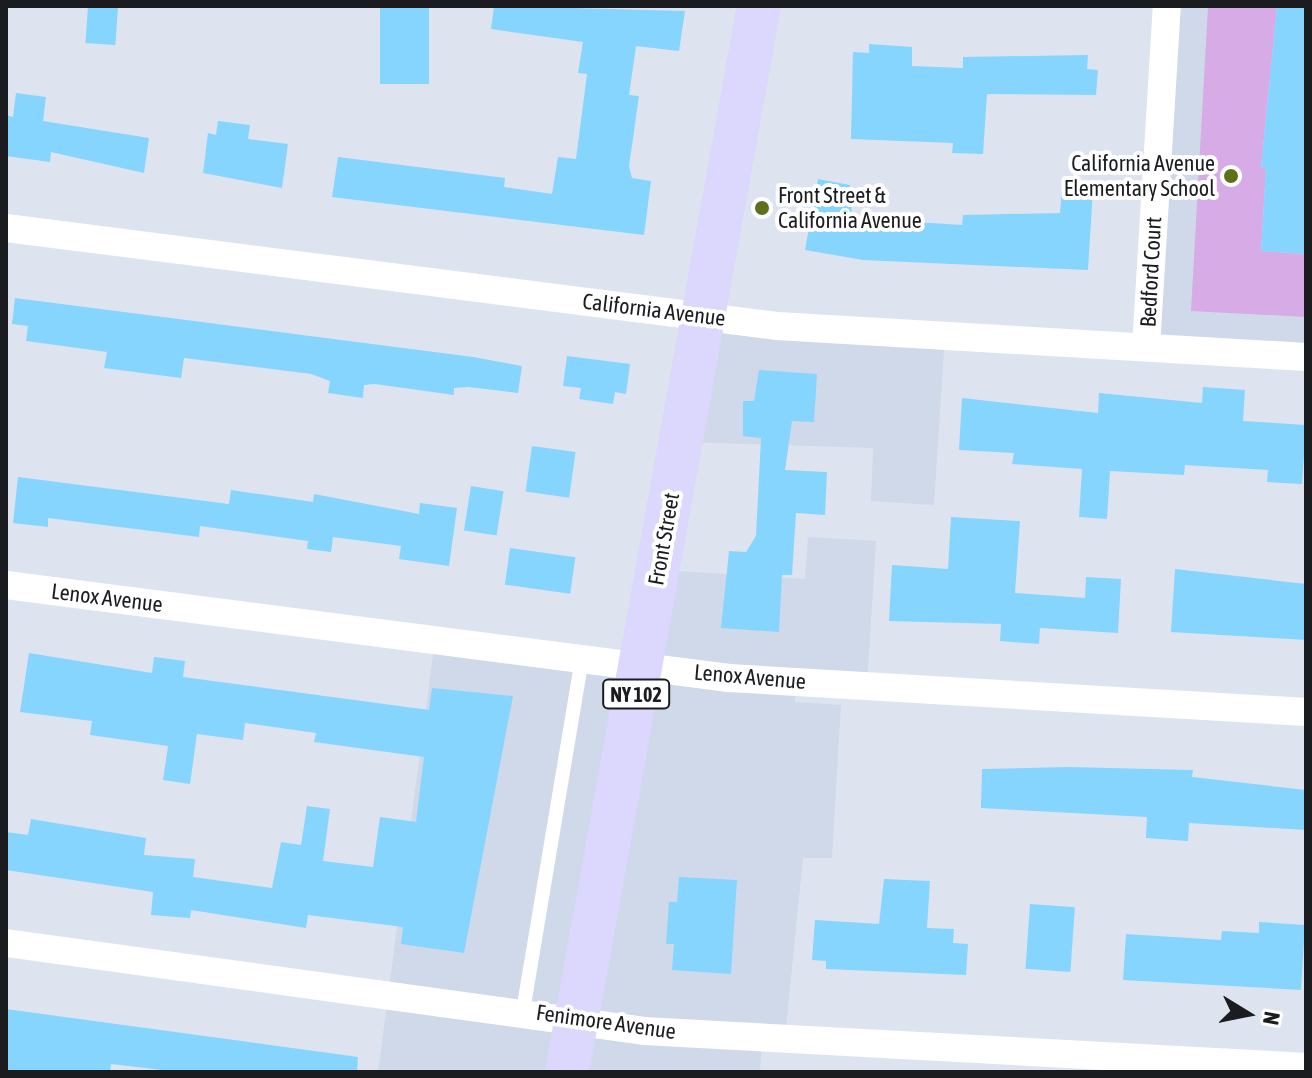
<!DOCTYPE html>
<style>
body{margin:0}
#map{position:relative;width:1312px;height:1078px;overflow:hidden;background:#dee4ef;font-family:"Asap Condensed",sans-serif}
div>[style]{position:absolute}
.built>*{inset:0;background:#cfd9ea}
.green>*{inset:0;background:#d7abe6}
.building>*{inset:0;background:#85d5ff;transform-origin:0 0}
.service>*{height:14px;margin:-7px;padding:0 7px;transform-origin:7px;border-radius:7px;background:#fff}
.minor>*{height:28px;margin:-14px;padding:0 14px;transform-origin:14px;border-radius:14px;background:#fff}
.primary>*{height:44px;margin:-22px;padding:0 22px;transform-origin:22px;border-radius:22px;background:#dbd7fd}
.dots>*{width:22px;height:22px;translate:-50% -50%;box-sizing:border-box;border:4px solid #fff;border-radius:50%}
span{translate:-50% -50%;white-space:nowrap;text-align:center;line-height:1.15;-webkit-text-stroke:8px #fff;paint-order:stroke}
.shield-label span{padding:2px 6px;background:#fff;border:2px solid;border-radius:6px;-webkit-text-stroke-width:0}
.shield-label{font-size:20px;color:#1a1c20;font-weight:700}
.poi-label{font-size:22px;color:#1a1c20}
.right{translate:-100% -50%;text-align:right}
.left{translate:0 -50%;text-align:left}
.street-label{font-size:22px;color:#1a1c20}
.frame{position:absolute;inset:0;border:8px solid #1a1c20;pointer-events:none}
.north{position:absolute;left:1208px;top:974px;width:80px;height:80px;-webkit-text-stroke:6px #fff;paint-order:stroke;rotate:100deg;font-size:22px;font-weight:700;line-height:32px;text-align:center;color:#1a1c20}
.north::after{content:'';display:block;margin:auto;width:28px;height:36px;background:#1a1c20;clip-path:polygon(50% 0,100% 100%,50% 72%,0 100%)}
</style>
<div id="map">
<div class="built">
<div style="clip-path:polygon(1167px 6px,1306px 6px,1306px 357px,1146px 347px)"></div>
<div style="clip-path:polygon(705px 316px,945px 336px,934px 505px,871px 501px,873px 448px,682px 442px)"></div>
<div style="clip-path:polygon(808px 537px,876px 541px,867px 686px,796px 682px,795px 702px,841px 705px,832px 858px,803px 858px,785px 1038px,762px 1037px,760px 1072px,378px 1072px,435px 640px,641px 666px,659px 570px,805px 579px)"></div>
</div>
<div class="green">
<div style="clip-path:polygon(1208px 6px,1277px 6px,1261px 167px,1266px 168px,1261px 251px,1306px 254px,1306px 317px,1191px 311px)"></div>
</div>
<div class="building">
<div style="left:88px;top:6px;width:30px;height:37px;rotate:4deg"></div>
<div style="left:380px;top:6px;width:49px;height:78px"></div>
<div style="clip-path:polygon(494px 6px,685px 11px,679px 51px,636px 46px,629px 95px,639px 96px,629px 166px,632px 178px,651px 181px,644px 235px,332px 197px,338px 157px,505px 178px,504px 187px,552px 194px,558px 157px,576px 159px,587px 74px,578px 73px,583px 42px,491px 29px)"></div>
<div style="clip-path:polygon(1277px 6px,1306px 6px,1306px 254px,1261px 251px,1266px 168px,1261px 168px)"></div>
<div style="clip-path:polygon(869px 44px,912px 47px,912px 66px,963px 68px,963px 57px,1088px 55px,1087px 69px,1098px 70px,1096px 95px,987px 94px,983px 154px,952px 153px,953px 143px,851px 139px,853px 52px,869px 53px)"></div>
<div style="clip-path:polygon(16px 93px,46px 97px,43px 121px,149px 138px,144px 173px,51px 152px,50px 162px,6px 156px,6px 115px,13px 117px)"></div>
<div style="clip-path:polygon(218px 121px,250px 125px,248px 139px,288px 144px,282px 188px,203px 173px,208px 133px,216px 135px)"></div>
<div style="clip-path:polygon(818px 179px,850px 185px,852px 218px,962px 225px,963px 215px,1060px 213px,1062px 187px,1093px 189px,1088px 270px,863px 260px,805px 250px)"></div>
<div style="clip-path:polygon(15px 298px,473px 357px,522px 366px,518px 393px,469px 387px,454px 388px,454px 395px,375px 384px,364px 385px,363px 398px,328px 393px,330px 381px,311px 374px,184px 358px,181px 378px,104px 368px,107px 352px,26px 341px,28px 326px,12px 324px)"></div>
<div style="clip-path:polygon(567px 356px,630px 364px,626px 394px,615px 392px,613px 404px,579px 399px,581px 388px,563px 386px)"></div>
<div style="clip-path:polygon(759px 370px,817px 374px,814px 422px,792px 421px,785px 470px,827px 472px,825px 515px,796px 513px,792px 575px,782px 575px,779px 632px,721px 628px,729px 551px,746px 552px,756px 536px,761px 438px,743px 436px,743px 401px,754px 401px)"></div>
<div style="clip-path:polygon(1203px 387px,1245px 390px,1243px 421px,1306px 425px,1302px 484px,1267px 482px,1268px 470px,1185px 465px,1184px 475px,1110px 471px,1107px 519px,1079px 517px,1082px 469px,1012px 464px,1014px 453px,959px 450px,962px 398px,1098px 413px,1099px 393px,1202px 403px)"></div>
<div style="left:532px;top:446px;width:44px;height:46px;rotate:8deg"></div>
<div style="clip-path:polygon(18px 477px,229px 504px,231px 490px,313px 502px,314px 494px,419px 514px,420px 503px,457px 508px,449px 566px,399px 559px,401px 546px,333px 537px,331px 552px,307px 549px,308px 541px,200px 526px,199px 537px,48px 518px,48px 527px,13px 523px)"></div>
<div style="left:471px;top:486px;width:33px;height:45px;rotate:9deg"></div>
<div style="clip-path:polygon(951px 517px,1020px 521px,1015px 593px,1085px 598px,1086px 577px,1121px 579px,1118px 633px,1040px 628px,1039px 644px,1000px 641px,1001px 624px,889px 621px,892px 565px,948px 569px)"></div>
<div style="left:510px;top:548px;width:66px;height:37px;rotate:8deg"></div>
<div style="clip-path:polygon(1175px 569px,1306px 584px,1306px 640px,1171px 632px)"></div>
<div style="clip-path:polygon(29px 653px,152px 673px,154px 657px,185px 661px,183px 677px,429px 710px,432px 688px,513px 696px,464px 953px,401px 944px,403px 927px,308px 915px,306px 928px,191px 910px,190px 918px,151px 915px,153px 892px,6px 870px,6px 832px,28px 835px,31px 819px,146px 838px,144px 855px,195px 859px,193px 877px,272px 888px,281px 842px,301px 845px,307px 806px,330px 809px,323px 861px,373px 867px,380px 817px,416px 822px,424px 757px,314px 742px,316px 733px,245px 723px,243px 740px,197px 734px,190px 784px,163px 780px,168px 746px,90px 735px,92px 721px,20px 712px)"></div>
<div style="clip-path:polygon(1069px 767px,1193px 770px,1192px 777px,1306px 790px,1306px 830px,1189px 823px,1188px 841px,1146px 838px,1147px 817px,981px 808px,982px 769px)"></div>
<div style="clip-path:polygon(679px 877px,737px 880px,731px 974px,672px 970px,674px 944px,666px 944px,669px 902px,677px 902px)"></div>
<div style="clip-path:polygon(884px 879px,930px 881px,927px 928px,954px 929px,953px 943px,968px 944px,966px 975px,826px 969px,826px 961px,812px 960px,815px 920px,879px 924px)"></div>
<div style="left:1030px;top:904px;width:45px;height:65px;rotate:4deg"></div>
<div style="clip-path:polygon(1259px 922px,1305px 925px,1301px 990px,1123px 980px,1126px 934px,1221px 940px,1222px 931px,1259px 933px)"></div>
<div style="clip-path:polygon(6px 1009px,358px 1057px,357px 1072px,179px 1072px,111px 1064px,110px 1072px,6px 1072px)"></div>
</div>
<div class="service">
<div style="left:523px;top:1011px;width:358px;rotate:-80.5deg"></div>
</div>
<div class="minor">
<div style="left:6px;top:228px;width:777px;rotate:7.24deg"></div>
<div style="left:777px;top:326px;width:530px;rotate:3.35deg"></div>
<div style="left:1146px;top:347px;width:342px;rotate:-86.5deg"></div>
<div style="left:6px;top:585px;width:729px;rotate:7.33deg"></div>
<div style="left:729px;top:678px;width:578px;rotate:3.37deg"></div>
<div style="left:6px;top:943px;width:644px;rotate:7.85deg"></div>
<div style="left:644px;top:1031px;width:663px;rotate:3.11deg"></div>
</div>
<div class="primary">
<div style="left:567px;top:1072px;width:1083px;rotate:-79.79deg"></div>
</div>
<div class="dots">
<div style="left:1231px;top:176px;background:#5f6f1b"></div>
<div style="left:762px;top:208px;background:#5f6f1b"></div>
</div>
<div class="shield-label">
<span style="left:636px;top:694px">NY 102</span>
</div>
<div class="poi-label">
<span class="right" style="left:1215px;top:176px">California Avenue<br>Elementary School</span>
<span class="left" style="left:778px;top:208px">Front Street &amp;<br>California Avenue</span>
</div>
<div class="street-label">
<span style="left:1151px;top:272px;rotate:-87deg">Bedford Court</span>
<span style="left:654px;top:310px;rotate:7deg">California Avenue</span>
<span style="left:664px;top:539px;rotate:-80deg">Front Street</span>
<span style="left:107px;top:598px;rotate:7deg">Lenox Avenue</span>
<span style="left:750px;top:677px;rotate:5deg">Lenox Avenue</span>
<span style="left:606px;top:1022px;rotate:8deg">Fenimore Avenue</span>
</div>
<div class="frame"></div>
<div class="north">N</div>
</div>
